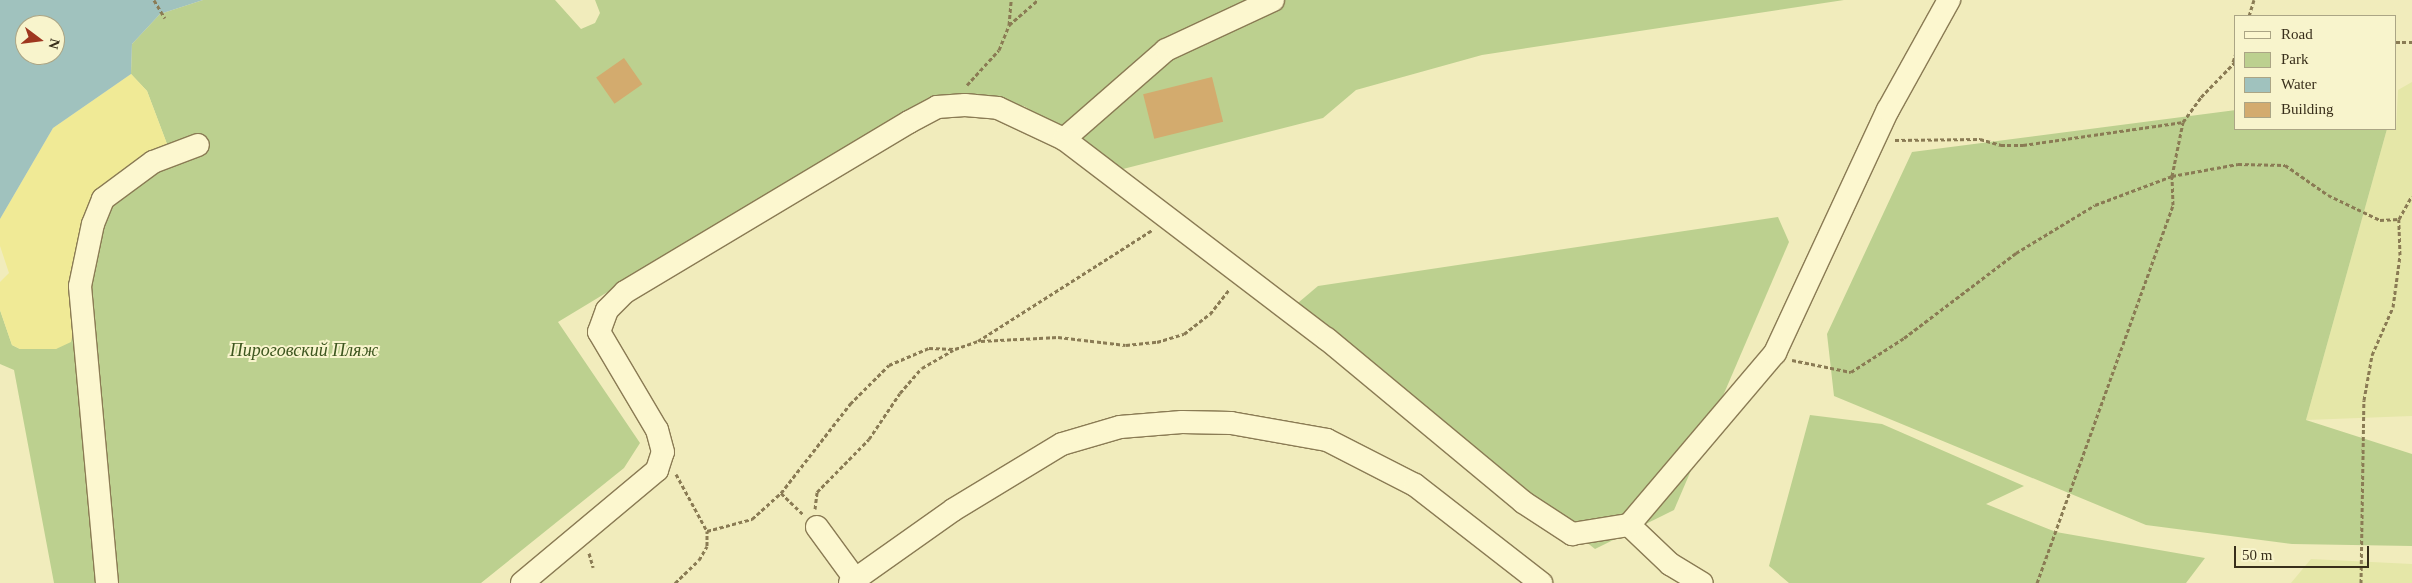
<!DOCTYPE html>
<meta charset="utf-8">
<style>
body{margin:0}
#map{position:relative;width:2412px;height:583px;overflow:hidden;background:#f1ecbc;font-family:"Times New Roman",serif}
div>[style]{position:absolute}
.farmland>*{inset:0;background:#e5e7a8}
.green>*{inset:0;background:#bcd08f}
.sand>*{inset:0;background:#f0ea96}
.water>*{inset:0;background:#a0c2be}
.building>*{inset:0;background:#d3ab6e;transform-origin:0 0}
.path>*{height:3px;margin-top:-1.5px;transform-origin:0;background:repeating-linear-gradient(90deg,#8a7b54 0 4px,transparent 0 6.5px)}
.roads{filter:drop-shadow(1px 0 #8a7b54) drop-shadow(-1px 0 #8a7b54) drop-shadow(0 1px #8a7b54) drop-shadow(0 -1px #8a7b54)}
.minor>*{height:22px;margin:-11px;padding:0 11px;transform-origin:11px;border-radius:11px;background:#fcf7cf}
span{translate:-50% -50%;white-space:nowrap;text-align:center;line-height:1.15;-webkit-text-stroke:4px #f8f4cc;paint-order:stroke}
.park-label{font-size:18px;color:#3d561f;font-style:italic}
.legend{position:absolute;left:2234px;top:15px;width:162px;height:115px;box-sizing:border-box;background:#f8f4cc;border:1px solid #aba585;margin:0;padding:6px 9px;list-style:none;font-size:15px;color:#382e1a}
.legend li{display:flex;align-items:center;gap:10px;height:25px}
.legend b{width:25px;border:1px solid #aba585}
.north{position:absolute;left:15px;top:15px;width:50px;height:50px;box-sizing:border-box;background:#f8f4cc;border:1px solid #aba585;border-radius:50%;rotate:105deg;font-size:14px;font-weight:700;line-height:20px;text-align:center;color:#382e1a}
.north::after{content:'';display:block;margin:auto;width:18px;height:22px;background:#9e371f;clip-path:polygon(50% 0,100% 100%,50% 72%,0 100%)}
.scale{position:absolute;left:2234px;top:546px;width:135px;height:22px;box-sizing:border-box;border:2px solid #382e1a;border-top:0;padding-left:6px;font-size:15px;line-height:18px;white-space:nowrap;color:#382e1a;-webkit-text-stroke:4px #f8f4cc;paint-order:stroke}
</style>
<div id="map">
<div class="farmland">
<div style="clip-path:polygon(2412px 82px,2412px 416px,2306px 420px,2387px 129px,2396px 129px,2398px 90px)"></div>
<div style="clip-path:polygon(2311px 559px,2412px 564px,2412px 583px,2291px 583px)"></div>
</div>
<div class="green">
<div style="clip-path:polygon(203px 0,555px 0,581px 29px,595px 23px,600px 13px,595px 0,1844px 0,1482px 55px,1356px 90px,1323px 118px,1123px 169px,1024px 106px,930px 97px,558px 322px,640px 443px,624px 468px,481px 583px,54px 583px,14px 370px,0 364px,0 310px,12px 345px,20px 349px,56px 349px,73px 320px,85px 230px,167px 144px,147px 91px,131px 74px,132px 44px,160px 14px)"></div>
<div style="clip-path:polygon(2236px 110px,2236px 129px,2387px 129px,2306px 420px,2412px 454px,2412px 546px,2292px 544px,2146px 525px,1834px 396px,1827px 334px,1912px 152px)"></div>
<div style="clip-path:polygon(1778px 217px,1789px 242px,1674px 510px,1595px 549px,1292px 308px,1318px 286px)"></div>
<div style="clip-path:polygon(1810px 415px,1882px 424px,2024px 486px,1986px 504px,2056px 532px,2205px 558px,2186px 583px,1789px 583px,1769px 566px)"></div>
</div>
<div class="sand">
<div style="clip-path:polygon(131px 74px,147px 91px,167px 144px,105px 191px,71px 342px,56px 349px,20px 349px,12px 345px,0 310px,0 282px,9px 273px,0 246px,0 219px,53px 128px)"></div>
</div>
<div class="water">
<div style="clip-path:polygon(evenodd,0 0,203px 0,160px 14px,132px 44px,131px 74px,53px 128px,0 219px,0 0,25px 25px,55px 25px,55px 55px,25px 55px,25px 25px)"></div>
</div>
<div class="building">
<div style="left:624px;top:58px;width:32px;height:34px;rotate:55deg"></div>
<div style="left:1212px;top:77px;width:46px;height:71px;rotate:76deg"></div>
</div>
<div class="path">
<div style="left:154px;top:0;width:21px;rotate:59deg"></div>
<div style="left:2249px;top:16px;width:17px;rotate:-73deg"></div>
<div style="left:1009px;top:25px;width:38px;rotate:-41deg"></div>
<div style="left:2396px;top:42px;width:16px"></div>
<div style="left:2233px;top:62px;width:9px;rotate:-72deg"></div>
<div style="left:967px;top:85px;width:47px;rotate:-47.6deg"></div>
<div style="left:999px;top:50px;width:27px;rotate:-68deg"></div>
<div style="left:1009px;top:25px;width:25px;rotate:-85deg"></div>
<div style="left:1895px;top:140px;width:85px;rotate:-0.7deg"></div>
<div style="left:1980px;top:139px;width:22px;rotate:16deg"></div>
<div style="left:2001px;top:145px;width:22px"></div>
<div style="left:2023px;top:145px;width:162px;rotate:-8.2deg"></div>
<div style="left:2183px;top:122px;width:31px;rotate:-54deg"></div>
<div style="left:2201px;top:97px;width:50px;rotate:-45.8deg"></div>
<div style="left:981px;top:341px;width:77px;rotate:-3deg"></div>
<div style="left:1058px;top:337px;width:68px;rotate:6.7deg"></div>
<div style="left:1126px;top:345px;width:31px;rotate:-6deg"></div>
<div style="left:1157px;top:342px;width:28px;rotate:-17deg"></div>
<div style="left:1184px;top:334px;width:33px;rotate:-38deg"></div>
<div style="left:1210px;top:314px;width:31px;rotate:-52deg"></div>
<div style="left:1792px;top:360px;width:60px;rotate:11.5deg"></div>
<div style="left:1851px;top:372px;width:63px;rotate:-32.7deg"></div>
<div style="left:1904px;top:338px;width:141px;rotate:-37.2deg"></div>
<div style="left:2016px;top:253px;width:92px;rotate:-31.3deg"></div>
<div style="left:2095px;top:205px;width:82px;rotate:-20.6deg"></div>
<div style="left:2172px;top:176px;width:67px;rotate:-10.3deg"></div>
<div style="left:2238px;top:164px;width:47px;rotate:1.2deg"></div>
<div style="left:2285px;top:165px;width:52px;rotate:34.9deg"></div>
<div style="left:2328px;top:195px;width:58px;rotate:25.7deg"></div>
<div style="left:2380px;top:220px;width:19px;rotate:-3deg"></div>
<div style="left:2399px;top:219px;width:26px;rotate:-61deg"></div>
<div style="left:676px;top:474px;width:65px;rotate:61.5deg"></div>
<div style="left:707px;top:531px;width:47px;rotate:-14.9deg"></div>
<div style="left:752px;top:519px;width:39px;rotate:-42deg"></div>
<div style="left:781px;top:493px;width:113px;rotate:-52.2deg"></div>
<div style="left:850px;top:404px;width:55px;rotate:-45deg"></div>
<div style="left:889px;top:365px;width:43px;rotate:-23deg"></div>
<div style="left:929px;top:348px;width:26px;rotate:2deg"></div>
<div style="left:955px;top:349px;width:24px;rotate:-19deg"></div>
<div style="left:978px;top:341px;width:206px;rotate:-32.5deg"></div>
<div style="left:781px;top:493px;width:32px;rotate:44deg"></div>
<div style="left:815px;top:509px;width:17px;rotate:-83deg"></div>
<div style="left:817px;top:492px;width:74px;rotate:-45.5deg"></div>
<div style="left:869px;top:439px;width:55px;rotate:-56deg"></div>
<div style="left:900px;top:393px;width:33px;rotate:-49deg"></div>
<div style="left:922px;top:368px;width:36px;rotate:-30deg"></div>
<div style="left:589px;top:553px;width:15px;rotate:74deg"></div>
<div style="left:675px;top:583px;width:33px;rotate:-44deg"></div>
<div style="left:699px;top:560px;width:16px;rotate:-60deg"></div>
<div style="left:707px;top:546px;width:15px;rotate:-90deg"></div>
<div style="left:2037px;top:583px;width:402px;rotate:-70.2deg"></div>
<div style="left:2173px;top:205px;width:29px;rotate:-92deg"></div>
<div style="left:2172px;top:176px;width:55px;rotate:-78.5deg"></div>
<div style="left:2361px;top:583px;width:183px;rotate:-89.1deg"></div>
<div style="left:2364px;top:400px;width:46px;rotate:-79.9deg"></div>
<div style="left:2372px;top:355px;width:52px;rotate:-66.4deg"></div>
<div style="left:2393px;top:307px;width:52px;rotate:-82.3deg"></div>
<div style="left:2400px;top:255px;width:36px;rotate:-92deg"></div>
</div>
<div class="roads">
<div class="minor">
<div style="left:1064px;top:139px;width:135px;rotate:-41.1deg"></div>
<div style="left:1166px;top:50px;width:118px;rotate:-25deg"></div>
<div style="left:1629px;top:525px;width:57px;rotate:43.6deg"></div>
<div style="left:1670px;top:564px;width:37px;rotate:31deg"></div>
<div style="left:817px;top:527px;width:64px;rotate:53.8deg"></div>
<div style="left:107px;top:583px;width:298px;rotate:-95.2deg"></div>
<div style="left:80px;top:286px;width:63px;rotate:-78.2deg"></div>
<div style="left:93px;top:224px;width:27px;rotate:-68deg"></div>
<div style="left:103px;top:199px;width:62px;rotate:-36.5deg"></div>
<div style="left:153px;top:162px;width:48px;rotate:-20.7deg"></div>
<div style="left:522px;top:583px;width:176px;rotate:-39.9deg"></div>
<div style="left:657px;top:470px;width:19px;rotate:-72deg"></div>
<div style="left:663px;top:452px;width:23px;rotate:-105deg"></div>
<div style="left:657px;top:430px;width:114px;rotate:-120.6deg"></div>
<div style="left:599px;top:332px;width:23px;rotate:-70deg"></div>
<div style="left:607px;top:310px;width:25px;rotate:-45deg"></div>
<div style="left:625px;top:292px;width:331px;rotate:-30.9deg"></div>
<div style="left:909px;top:122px;width:32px;rotate:-28deg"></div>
<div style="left:937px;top:107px;width:28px;rotate:-4deg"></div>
<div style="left:965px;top:105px;width:33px;rotate:5deg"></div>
<div style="left:998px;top:108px;width:73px;rotate:25.2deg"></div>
<div style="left:1064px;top:139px;width:330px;rotate:37.3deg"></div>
<div style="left:1327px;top:339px;width:255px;rotate:39.7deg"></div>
<div style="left:1523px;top:502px;width:59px;rotate:33.1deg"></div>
<div style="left:1572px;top:534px;width:58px;rotate:-9deg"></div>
<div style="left:1629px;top:525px;width:226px;rotate:-49.7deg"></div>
<div style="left:1775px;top:353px;width:268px;rotate:-65.1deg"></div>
<div style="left:1888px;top:110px;width:126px;rotate:-61deg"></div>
<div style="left:850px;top:583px;width:126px;rotate:-35.3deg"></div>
<div style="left:953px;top:510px;width:127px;rotate:-31.2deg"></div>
<div style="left:1062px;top:444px;width:60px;rotate:-16.3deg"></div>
<div style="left:1120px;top:427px;width:62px;rotate:-4.6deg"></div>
<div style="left:1182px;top:422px;width:49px;rotate:1.2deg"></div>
<div style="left:1231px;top:423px;width:97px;rotate:10deg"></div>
<div style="left:1327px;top:440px;width:99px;rotate:27.1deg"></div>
<div style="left:1415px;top:485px;width:160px;rotate:37.9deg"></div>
</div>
</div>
<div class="park-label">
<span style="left:304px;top:350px">Пироговский Пляж</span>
</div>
<ul class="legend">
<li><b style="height:6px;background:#fcf7cf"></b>Road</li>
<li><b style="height:14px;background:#bcd08f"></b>Park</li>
<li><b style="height:14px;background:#a0c2be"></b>Water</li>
<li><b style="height:14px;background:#d3ab6e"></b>Building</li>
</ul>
<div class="north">N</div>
<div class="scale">50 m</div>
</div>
